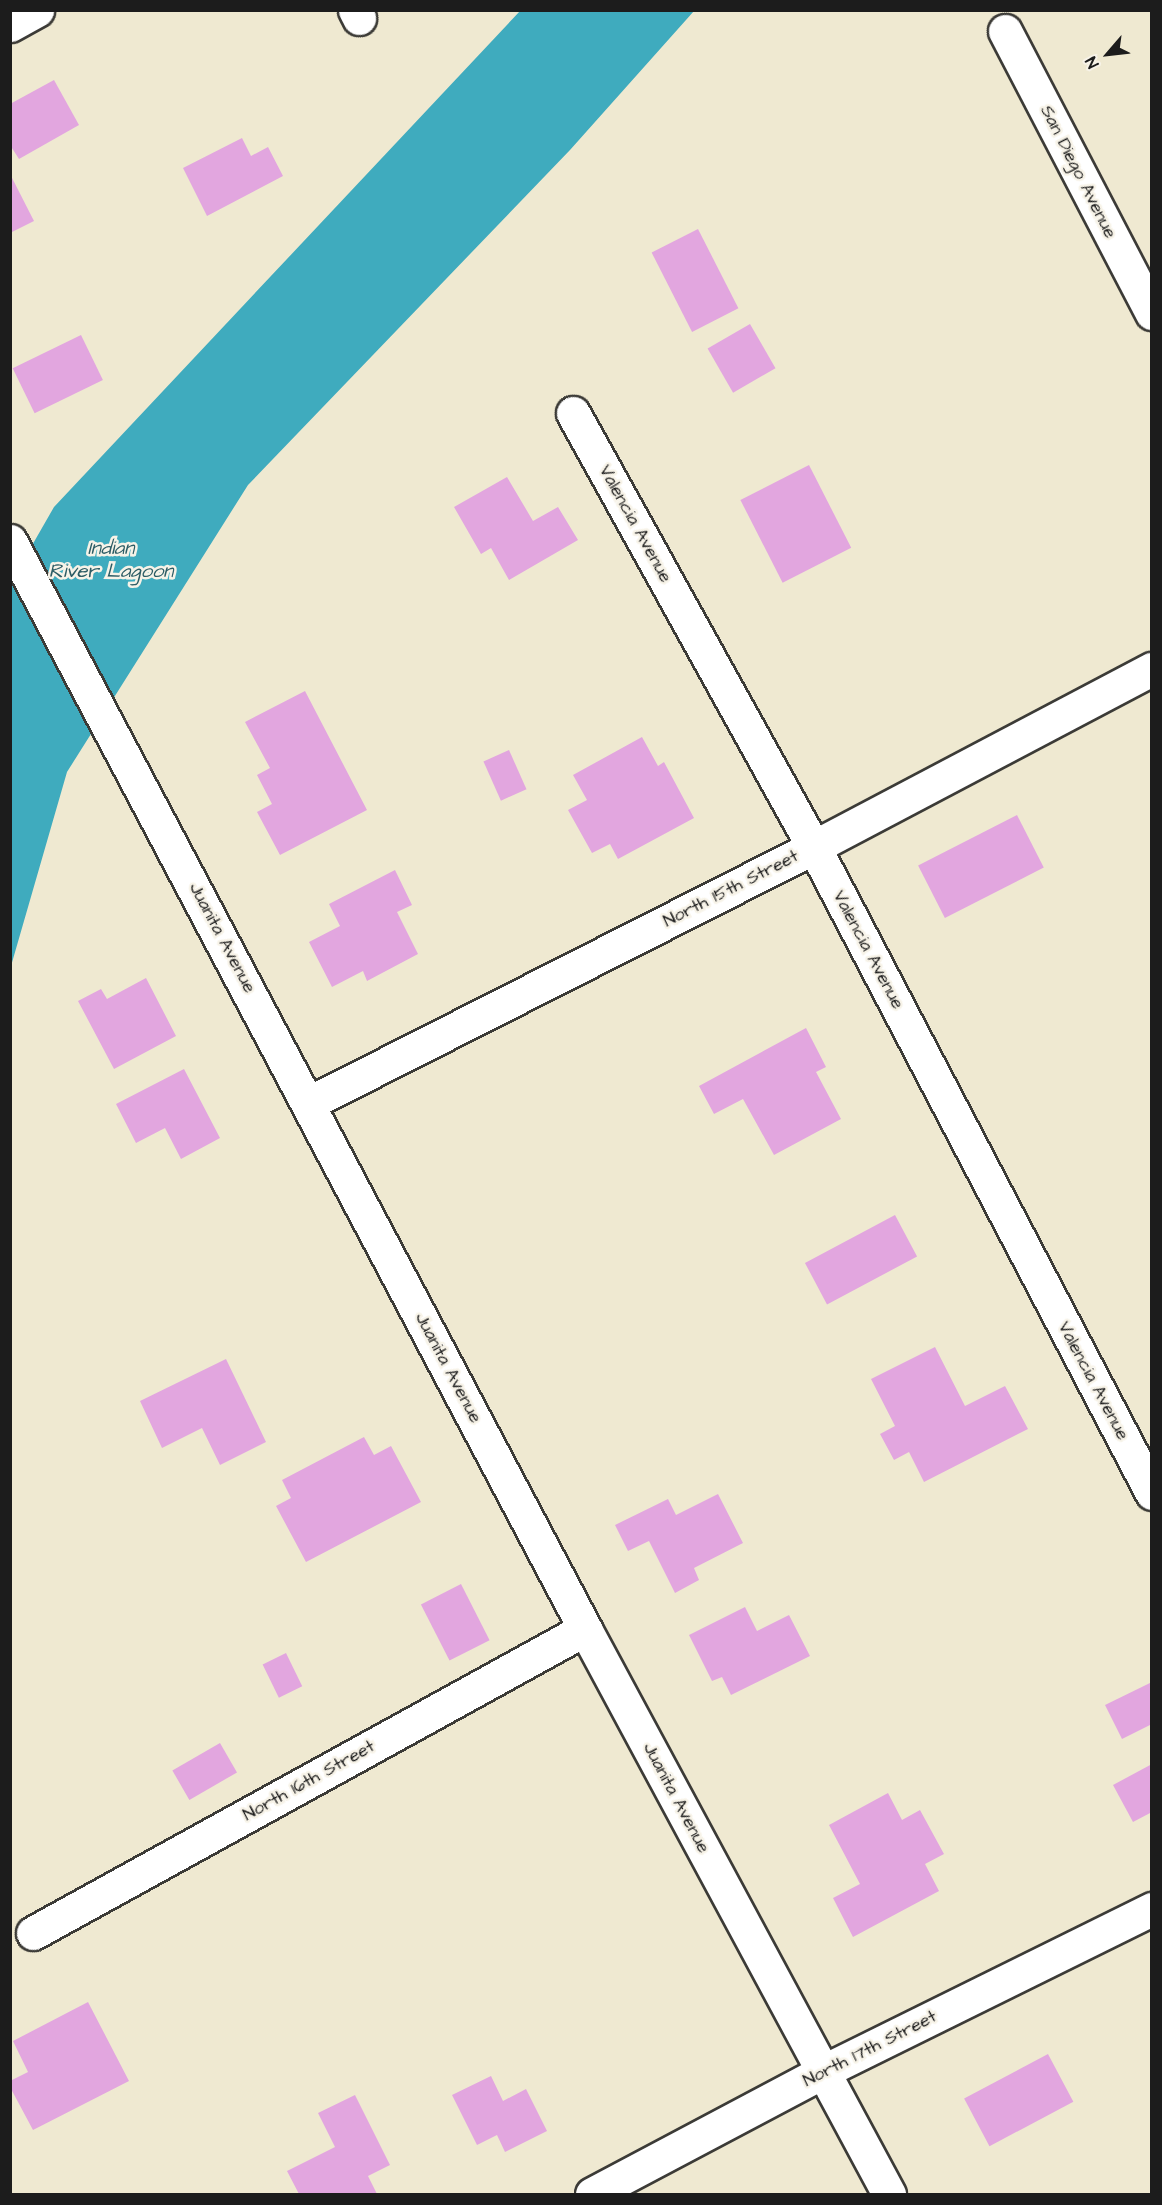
<!DOCTYPE html>
<style>
body{margin:0}
#map{position:relative;width:1162px;height:2205px;overflow:hidden;background:#efe9d1;font-family:"Architects Daughter",sans-serif}
div>[style]{position:absolute}
.water>*{inset:0;background:#3fabbe}
.building>*{inset:0;background:#e2a6df;transform-origin:0 0}
.roads{filter:drop-shadow(2px 0 #3c3b37) drop-shadow(-2px 0 #3c3b37) drop-shadow(0 2px #3c3b37) drop-shadow(0 -2px #3c3b37)}
.minor>*{height:33px;margin:-16.5px;padding:0 16.5px;transform-origin:16.5px;border-radius:16.5px;background:#fff}
span{translate:-50% -50%;white-space:nowrap;text-align:center;line-height:1.15;-webkit-text-stroke:5px #f7f3e8;paint-order:stroke}
.street-label{font-size:18px;color:#1c1c1c}
.water-label{font-size:20px;color:#2c5c65;font-style:italic}
.frame{position:absolute;inset:0;border:12px solid #1c1c1c;pointer-events:none}
.north{position:absolute;left:1078px;top:24px;width:60px;height:60px;-webkit-text-stroke:4px #f7f3e8;paint-order:stroke;rotate:242deg;font-size:16px;font-weight:700;line-height:24px;text-align:center;color:#1c1c1c}
.north::after{content:'';display:block;margin:auto;width:21px;height:27px;background:#1c1c1c;clip-path:polygon(50% 0,100% 100%,50% 72%,0 100%)}
</style>
<div id="map">
<div class="water">
<div style="clip-path:polygon(520px 11px,694px 11px,570px 150px,248px 485px,67px 772px,11px 966px,11px 582px,54px 507px)"></div>
</div>
<div class="building">
<div style="clip-path:polygon(54px 80px,79px 125px,19px 159px,10px 145px,10px 104px)"></div>
<div style="clip-path:polygon(242px 138px,251px 156px,268px 147px,283px 176px,207px 216px,183px 168px)"></div>
<div style="clip-path:polygon(10px 174px,34px 221px,10px 233px)"></div>
<div style="left:698px;top:229px;width:89px;height:52px;rotate:63deg"></div>
<div style="left:750px;top:324px;width:51px;height:49px;rotate:60deg"></div>
<div style="left:81px;top:335px;width:50px;height:76px;rotate:64deg"></div>
<div style="left:809px;top:465px;width:93px;height:77px;rotate:63deg"></div>
<div style="clip-path:polygon(507px 477px,533px 521px,558px 507px,578px 540px,509px 580px,491px 548px,481px 554px,454px 507px)"></div>
<div style="clip-path:polygon(305px 691px,367px 810px,280px 855px,257px 812px,272px 804px,257px 775px,270px 768px,245px 722px)"></div>
<div style="clip-path:polygon(642px 737px,658px 766px,664px 762px,694px 818px,618px 859px,610px 844px,592px 853px,568px 810px,587px 800px,573px 775px)"></div>
<div style="left:509px;top:750px;width:43px;height:28px;rotate:66deg"></div>
<div style="left:1017px;top:815px;width:59px;height:111px;rotate:63deg"></div>
<div style="clip-path:polygon(395px 870px,412px 905px,397px 912px,418px 954px,367px 981px,363px 971px,332px 987px,309px 942px,340px 926px,329px 904px)"></div>
<div style="clip-path:polygon(146px 978px,176px 1036px,114px 1069px,78px 1001px,101px 989px,107px 999px)"></div>
<div style="clip-path:polygon(806px 1028px,826px 1067px,816px 1072px,841px 1119px,774px 1155px,743px 1099px,714px 1114px,699px 1086px)"></div>
<div style="clip-path:polygon(184px 1069px,220px 1138px,181px 1159px,165px 1128px,136px 1143px,116px 1104px)"></div>
<div style="left:895px;top:1215px;width:47px;height:102px;rotate:62deg"></div>
<div style="clip-path:polygon(935px 1347px,965px 1406px,1005px 1386px,1028px 1429px,924px 1482px,909px 1452px,894px 1460px,880px 1434px,895px 1426px,871px 1379px)"></div>
<div style="clip-path:polygon(226px 1359px,266px 1442px,220px 1465px,202px 1428px,162px 1448px,140px 1401px)"></div>
<div style="clip-path:polygon(364px 1437px,374px 1455px,391px 1446px,421px 1502px,306px 1562px,276px 1506px,291px 1498px,282px 1480px)"></div>
<div style="clip-path:polygon(718px 1494px,743px 1543px,694px 1568px,699px 1580px,675px 1593px,649px 1541px,628px 1551px,615px 1525px,668px 1499px,676px 1515px)"></div>
<div style="left:461px;top:1584px;width:63px;height:45px;rotate:63deg"></div>
<div style="clip-path:polygon(745px 1607px,757px 1631px,789px 1615px,810px 1656px,731px 1695px,722px 1677px,712px 1681px,689px 1635px)"></div>
<div style="left:286px;top:1653px;width:37px;height:26px;rotate:64deg"></div>
<div style="clip-path:polygon(1152px 1682px,1152px 1724px,1122px 1739px,1105px 1705px)"></div>
<div style="left:220px;top:1743px;width:34px;height:55px;rotate:60deg"></div>
<div style="clip-path:polygon(1152px 1764px,1152px 1812px,1133px 1822px,1113px 1785px)"></div>
<div style="clip-path:polygon(888px 1793px,902px 1820px,920px 1810px,944px 1854px,925px 1864px,939px 1891px,853px 1937px,833px 1898px,860px 1884px,829px 1825px)"></div>
<div style="clip-path:polygon(88px 2002px,129px 2081px,33px 2130px,10px 2087px,10px 2081px,28px 2072px,13px 2041px)"></div>
<div style="left:1048px;top:2054px;width:54px;height:95px;rotate:62deg"></div>
<div style="clip-path:polygon(491px 2076px,503px 2101px,526px 2089px,547px 2131px,505px 2152px,497px 2135px,477px 2145px,452px 2095px)"></div>
<div style="clip-path:polygon(355px 2095px,390px 2165px,368px 2176px,377px 2194px,299px 2194px,287px 2171px,335px 2147px,318px 2113px)"></div>
</div>
<div class="roads">
<div class="minor">
<div style="left:355px;top:10px;width:9px;rotate:63deg"></div>
<div style="left:10px;top:25px;width:31px;rotate:-29deg"></div>
<div style="left:1005px;top:31px;width:318px;rotate:62.5deg"></div>
<div style="left:573px;top:413px;width:496px;rotate:61deg"></div>
<div style="left:814px;top:847px;width:729px;rotate:62.38deg"></div>
<div style="left:10px;top:541px;width:1231px;rotate:62.14deg"></div>
<div style="left:585px;top:1629px;width:642px;rotate:61.72deg"></div>
<div style="left:309px;top:1103px;width:566px;rotate:-26.88deg"></div>
<div style="left:814px;top:847px;width:382px;rotate:-27.8deg"></div>
<div style="left:33px;top:1933px;width:630px;rotate:-28.84deg"></div>
<div style="left:592px;top:2194px;width:263px;rotate:-27.9deg"></div>
<div style="left:824px;top:2071px;width:366px;rotate:-26.3deg"></div>
</div>
</div>
<div class="street-label">
<span style="left:1078px;top:172px;rotate:63deg">San Diego Avenue</span>
<span style="left:635px;top:524px;rotate:61deg">Valencia Avenue</span>
<span style="left:731px;top:889px;rotate:-27deg">North 15th Street</span>
<span style="left:222px;top:938px;rotate:62deg">Juanita Avenue</span>
<span style="left:868px;top:950px;rotate:62deg">Valencia Avenue</span>
<span style="left:448px;top:1368px;rotate:62deg">Juanita Avenue</span>
<span style="left:1093px;top:1381px;rotate:62deg">Valencia Avenue</span>
<span style="left:309px;top:1781px;rotate:-29deg">North 16th Street</span>
<span style="left:676px;top:1798px;rotate:62deg">Juanita Avenue</span>
<span style="left:870px;top:2049px;rotate:-27deg">North 17th Street</span>
</div>
<div class="water-label">
<span style="left:111px;top:560px">Indian<br>River Lagoon</span>
</div>
<div class="frame"></div>
<div class="north">N</div>
</div>
